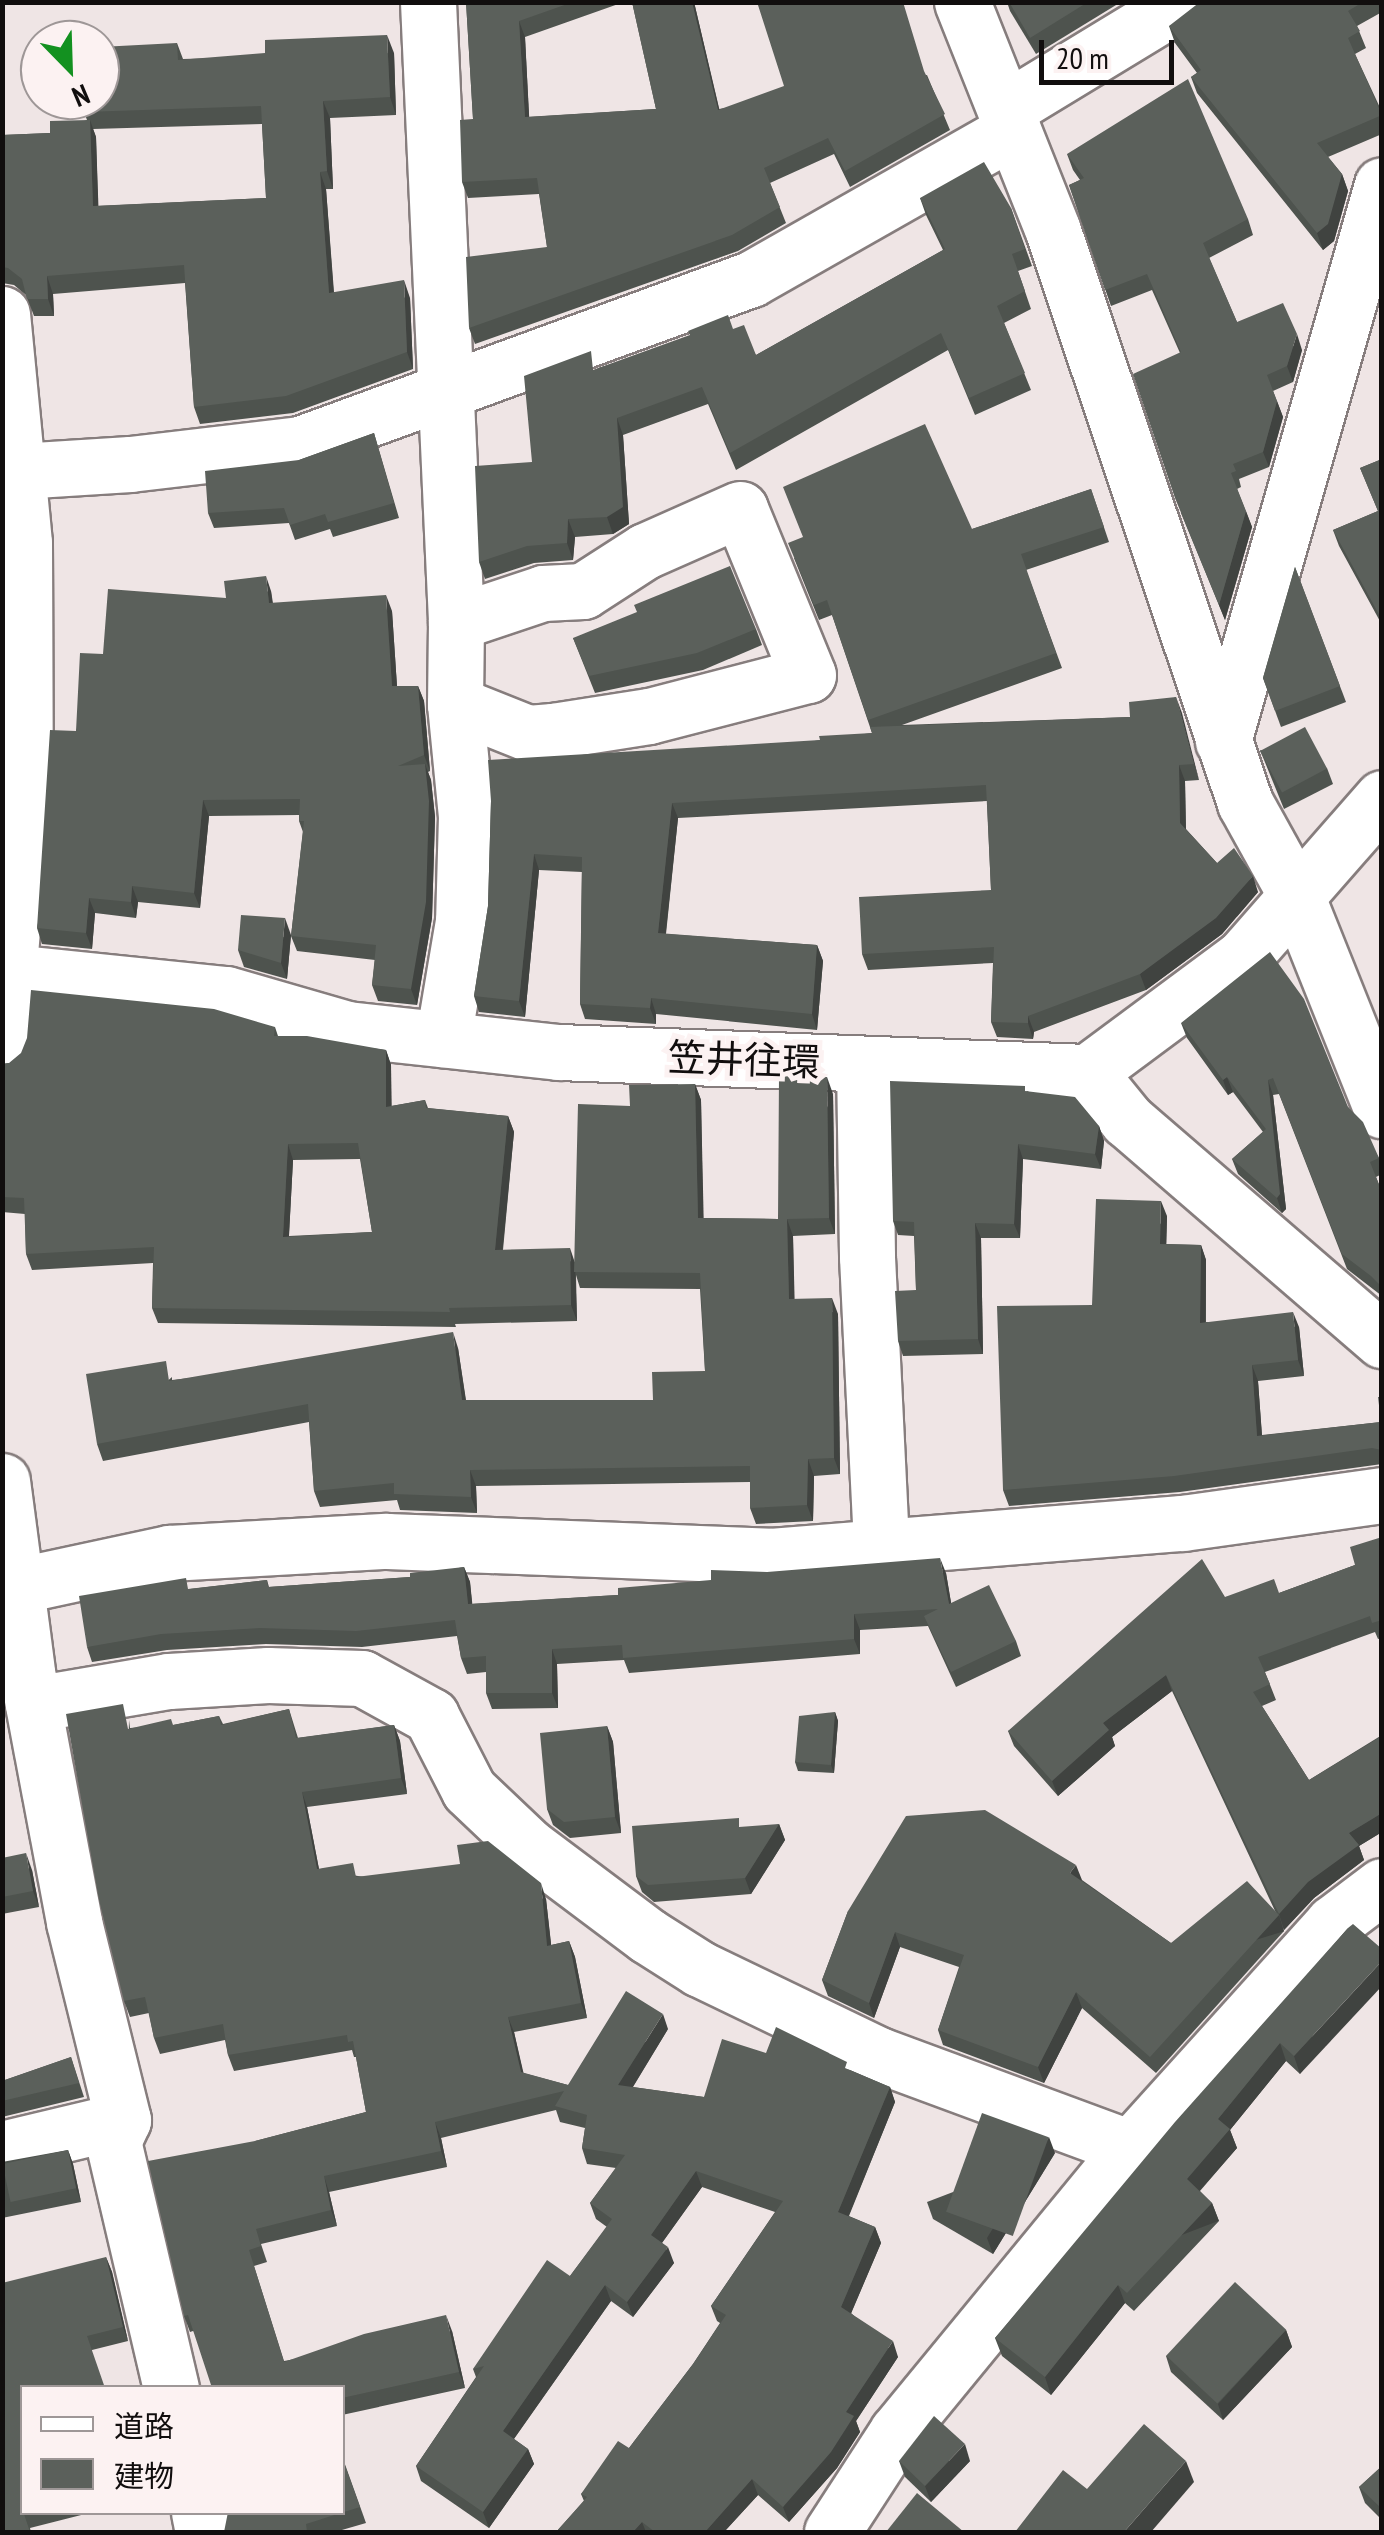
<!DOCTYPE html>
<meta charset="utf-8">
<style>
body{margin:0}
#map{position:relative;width:1384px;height:2535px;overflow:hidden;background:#efe5e5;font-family:"PT Sans Narrow","Noto Sans JP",sans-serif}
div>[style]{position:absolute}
.roads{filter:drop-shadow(2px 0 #867d7d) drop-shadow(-2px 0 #867d7d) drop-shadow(0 2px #867d7d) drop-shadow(0 -2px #867d7d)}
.minor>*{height:55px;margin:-27.5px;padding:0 27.5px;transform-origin:27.5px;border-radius:27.5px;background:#fff}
.major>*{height:55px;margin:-27.5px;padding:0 27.5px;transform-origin:27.5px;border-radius:27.5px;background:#fff}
.wall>*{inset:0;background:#4e534e}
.shaded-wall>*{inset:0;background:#404340;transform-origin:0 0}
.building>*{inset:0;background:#5b605b;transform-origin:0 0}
span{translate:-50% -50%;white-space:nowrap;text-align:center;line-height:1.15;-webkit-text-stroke:10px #fcf2f2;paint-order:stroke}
.street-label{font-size:38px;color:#110e0e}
.frame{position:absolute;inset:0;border:5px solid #110e0e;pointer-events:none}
.legend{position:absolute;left:20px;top:2385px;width:325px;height:130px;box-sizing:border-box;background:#fcf2f2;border:2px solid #9e9797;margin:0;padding:12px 18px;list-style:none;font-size:30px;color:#110e0e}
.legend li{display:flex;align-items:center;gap:20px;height:50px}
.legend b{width:50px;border:2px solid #9e9797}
.north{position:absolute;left:20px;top:20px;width:100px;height:100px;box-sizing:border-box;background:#fcf2f2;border:2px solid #9e9797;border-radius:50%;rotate:157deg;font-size:28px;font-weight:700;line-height:40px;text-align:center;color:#110e0e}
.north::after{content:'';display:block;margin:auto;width:35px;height:45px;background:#139120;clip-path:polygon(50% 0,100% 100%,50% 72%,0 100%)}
.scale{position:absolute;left:1039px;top:40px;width:135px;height:45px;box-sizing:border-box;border:5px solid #110e0e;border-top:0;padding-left:12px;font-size:30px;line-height:35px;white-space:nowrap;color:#110e0e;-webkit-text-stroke:8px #fcf2f2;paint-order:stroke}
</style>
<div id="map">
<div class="roads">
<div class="minor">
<div style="left:428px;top:2px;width:621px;rotate:87.41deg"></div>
<div style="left:456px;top:622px;width:82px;rotate:90.7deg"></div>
<div style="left:455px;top:704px;width:113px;rotate:84.4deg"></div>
<div style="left:466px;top:816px;width:105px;rotate:91.6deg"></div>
<div style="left:463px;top:921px;width:120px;rotate:99.6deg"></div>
<div style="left:962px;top:2px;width:246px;rotate:68.3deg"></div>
<div style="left:1053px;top:231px;width:603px;rotate:71.44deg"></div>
<div style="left:1245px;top:803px;width:105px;rotate:61deg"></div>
<div style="left:1296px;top:895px;width:232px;rotate:68.2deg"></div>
<div style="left:1006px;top:109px;width:206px;rotate:-31.3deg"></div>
<div style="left:2px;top:314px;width:230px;rotate:84.5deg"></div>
<div style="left:24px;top:543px;width:232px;rotate:89.8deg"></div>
<div style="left:25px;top:775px;width:276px;rotate:94.8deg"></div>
<div style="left:19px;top:471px;width:111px;rotate:-3.6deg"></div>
<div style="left:130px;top:464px;width:171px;rotate:-6.7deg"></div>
<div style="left:300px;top:444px;width:480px;rotate:-20.1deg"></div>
<div style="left:751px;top:279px;width:301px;rotate:-29.6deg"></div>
<div style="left:455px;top:704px;width:79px;rotate:21.7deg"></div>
<div style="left:528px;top:733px;width:25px;rotate:-5deg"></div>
<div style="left:553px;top:731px;width:97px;rotate:-8.9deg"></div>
<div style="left:649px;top:716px;width:164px;rotate:-14.5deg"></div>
<div style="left:808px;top:675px;width:179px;rotate:-112.3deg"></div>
<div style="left:740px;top:509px;width:104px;rotate:156.1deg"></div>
<div style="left:645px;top:551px;width:74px;rotate:147.2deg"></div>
<div style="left:583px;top:591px;width:40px;rotate:177.1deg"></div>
<div style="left:543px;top:593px;width:92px;rotate:161.6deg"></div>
<div style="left:1223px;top:741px;width:578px;rotate:-74.04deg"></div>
<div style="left:864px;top:1064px;width:193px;rotate:89.1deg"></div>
<div style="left:867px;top:1257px;width:290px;rotate:87.2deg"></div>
<div style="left:1088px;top:1072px;width:62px;rotate:50.9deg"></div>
<div style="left:1127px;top:1120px;width:337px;rotate:40.8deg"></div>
<div style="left:2px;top:1481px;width:199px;rotate:82.5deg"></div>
<div style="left:28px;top:1678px;width:248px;rotate:79.3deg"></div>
<div style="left:74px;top:1922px;width:204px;rotate:76.1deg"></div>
<div style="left:123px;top:2120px;width:23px;rotate:115deg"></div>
<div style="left:113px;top:2141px;width:254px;rotate:76.8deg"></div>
<div style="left:16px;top:1586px;width:157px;rotate:-12.2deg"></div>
<div style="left:169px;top:1553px;width:218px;rotate:-3.2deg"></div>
<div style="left:387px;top:1541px;width:383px;rotate:2.2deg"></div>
<div style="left:770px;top:1556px;width:414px;rotate:-4.6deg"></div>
<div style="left:1183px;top:1523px;width:201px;rotate:-8deg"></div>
<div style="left:33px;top:1704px;width:138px;rotate:-9.6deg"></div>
<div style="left:169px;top:1681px;width:99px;rotate:-3.5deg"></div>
<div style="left:268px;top:1675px;width:94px;rotate:1.8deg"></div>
<div style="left:362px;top:1678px;width:79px;rotate:28.8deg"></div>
<div style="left:431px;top:1716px;width:83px;rotate:62.8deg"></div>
<div style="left:469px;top:1790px;width:81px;rotate:43.5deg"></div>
<div style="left:528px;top:1846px;width:150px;rotate:36.9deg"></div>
<div style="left:648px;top:1936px;width:62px;rotate:32.4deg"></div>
<div style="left:700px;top:1969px;width:199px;rotate:25.7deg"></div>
<div style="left:879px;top:2055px;width:268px;rotate:20.3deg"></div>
<div style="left:2px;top:2149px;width:124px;rotate:-13.5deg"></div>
<div style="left:199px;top:2512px;width:20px;rotate:79deg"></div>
<div style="left:832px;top:2532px;width:119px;rotate:-57deg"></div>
<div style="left:897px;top:2432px;width:367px;rotate:-50.6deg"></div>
<div style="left:1130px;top:2148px;width:303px;rotate:-47.9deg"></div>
<div style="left:1333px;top:1923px;width:61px;rotate:-37.1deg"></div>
</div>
<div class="major">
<div style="left:2px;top:971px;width:225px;rotate:5.9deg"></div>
<div style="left:226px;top:994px;width:126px;rotate:16.1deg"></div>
<div style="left:347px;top:1029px;width:213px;rotate:6.2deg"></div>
<div style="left:559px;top:1052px;width:529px;rotate:2.17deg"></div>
<div style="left:1088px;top:1072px;width:193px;rotate:-36.6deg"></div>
<div style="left:1243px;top:957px;width:211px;rotate:-48.8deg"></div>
</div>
</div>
<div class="wall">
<div style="clip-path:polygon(466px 2px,624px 2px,525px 37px,529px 117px,656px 109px,632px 2px,694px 2px,719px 109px,927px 75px,950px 130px,850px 187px,834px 154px,770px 183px,786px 223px,738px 251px,475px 344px,469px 328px,547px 247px,539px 194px,468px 198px,462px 182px,473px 119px)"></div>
<div style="clip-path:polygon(1007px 2px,1121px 2px,1036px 54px,1010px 11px)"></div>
<div style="clip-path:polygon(1278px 2px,1382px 2px,1382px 12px,1357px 26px,1366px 48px,1355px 54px,1382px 112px,1382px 134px,1328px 157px,1342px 174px,1348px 191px,1334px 241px,1323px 250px,1197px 93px,1191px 77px,1197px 73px,1175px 43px,1169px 26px,1273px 5px)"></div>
<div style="clip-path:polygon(evenodd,177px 43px,183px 59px,394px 53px,396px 115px,330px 118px,333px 189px,326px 189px,334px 292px,410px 298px,413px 369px,293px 413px,200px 424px,194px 407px,185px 283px,53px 294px,54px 316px,34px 316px,26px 295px,14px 285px,2px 283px,2px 135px,50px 133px,87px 120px,84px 112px,177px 43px,262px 124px,266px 198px,98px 206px,96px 137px,93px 129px,262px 124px)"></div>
<div style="clip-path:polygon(1067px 154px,1248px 219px,1253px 235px,1209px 258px,1237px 322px,1302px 350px,1293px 382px,1273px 391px,1283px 417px,1269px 467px,1239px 479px,1241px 487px,1237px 489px,1252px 527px,1225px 620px,1181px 513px,1180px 353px,1152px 290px,1111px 306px,1069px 185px,1080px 180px,1073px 170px)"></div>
<div style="clip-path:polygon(920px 198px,1011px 208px,1032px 266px,1018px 271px,1031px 309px,1004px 323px,1031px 390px,975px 415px,948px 350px,736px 470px,708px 404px,623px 435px,629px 524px,613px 534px,575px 537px,573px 560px,534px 563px,485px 579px,479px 562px,532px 462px,598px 368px,733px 329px,756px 355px,943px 250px,926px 215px)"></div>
<div style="clip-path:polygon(374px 433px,399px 518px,333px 537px,330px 529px,295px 540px,289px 523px,214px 528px,208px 513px,299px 460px)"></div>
<div style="clip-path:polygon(1382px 459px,1382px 625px,1339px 546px,1333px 530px,1378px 511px,1360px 468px)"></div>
<div style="clip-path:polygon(1091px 489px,1109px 542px,1026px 570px,1062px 668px,902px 725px,1130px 717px,1176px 697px,1199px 780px,1185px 781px,1186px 829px,1217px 863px,1258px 892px,1222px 934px,1146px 990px,1034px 1032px,1033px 1039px,997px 1037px,991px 1022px,993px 963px,868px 970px,862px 954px,991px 890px,987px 801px,678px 818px,666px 934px,817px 945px,823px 961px,817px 1030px,656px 1014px,656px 1024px,585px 1019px,580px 1004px,582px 872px,539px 870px,525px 1017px,479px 1012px,474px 996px,488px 906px,491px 801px,820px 740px,872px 733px,832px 615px,819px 620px,794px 558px,972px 529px)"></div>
<div style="clip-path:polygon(1295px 567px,1346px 702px,1281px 727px,1263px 678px)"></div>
<div style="clip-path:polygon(271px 591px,273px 603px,392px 611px,397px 686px,418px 686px,424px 701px,430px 771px,428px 772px,431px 780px,435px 817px,432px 918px,417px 1005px,378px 1001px,372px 985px,375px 960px,297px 951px,291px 936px,303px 832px,299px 821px,299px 815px,209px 816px,200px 908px,138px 902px,136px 918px,95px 913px,92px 949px,42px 944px,37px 928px,76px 731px,103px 654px,226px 598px)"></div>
<div style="clip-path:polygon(756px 629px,762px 645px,703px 670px,595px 693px,573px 638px)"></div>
<div style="clip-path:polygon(1260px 750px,1327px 768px,1333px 784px,1284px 809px)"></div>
<div style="clip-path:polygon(291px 935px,287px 979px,244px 967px,238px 950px)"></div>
<div style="clip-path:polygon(1181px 1023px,1348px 1107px,1379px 1158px,1382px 1165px,1382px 1174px,1376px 1177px,1382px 1192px,1382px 1296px,1347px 1269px,1279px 1094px,1273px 1095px,1286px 1209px,1282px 1213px,1238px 1174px,1232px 1159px,1263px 1132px,1233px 1092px,1228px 1095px,1187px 1038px)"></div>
<div style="clip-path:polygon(evenodd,275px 1027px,278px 1036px,386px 1050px,391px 1065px,391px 1106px,425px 1100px,428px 1108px,508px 1116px,514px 1132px,503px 1250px,575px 1262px,630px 1106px,695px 1084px,701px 1100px,703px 1218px,778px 1219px,833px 1094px,835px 1234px,793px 1236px,794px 1299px,838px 1314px,840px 1474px,814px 1476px,813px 1521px,756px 1524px,750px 1508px,750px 1482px,476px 1486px,477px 1513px,400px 1510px,397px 1500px,320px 1507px,314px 1491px,309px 1422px,103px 1461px,97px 1444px,172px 1377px,172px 1380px,458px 1348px,466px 1400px,653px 1400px,705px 1371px,700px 1289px,580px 1288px,576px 1275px,577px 1321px,455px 1324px,456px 1327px,158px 1323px,152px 1308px,153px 1263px,32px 1270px,26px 1254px,25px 1214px,2px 1212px,2px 1064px,275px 1027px,360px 1159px,372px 1232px,289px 1236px,293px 1160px,360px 1159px)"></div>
<div style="clip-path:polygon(1027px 1091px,1099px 1126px,1104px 1141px,1101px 1169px,1023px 1159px,1020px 1238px,981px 1238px,983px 1354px,903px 1356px,898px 1341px,916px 1290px,914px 1236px,898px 1235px,893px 1221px)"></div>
<div style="clip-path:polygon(1167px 1216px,1166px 1244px,1201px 1245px,1206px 1260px,1206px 1322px,1299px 1327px,1304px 1376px,1258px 1381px,1262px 1435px,1381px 1422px,1382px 1397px,1382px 1464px,1180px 1492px,1009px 1506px,1003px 1490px,1092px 1305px)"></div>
<div style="clip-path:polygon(1382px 1537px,1382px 1638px,1378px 1639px,1375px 1632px,1265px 1672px,1276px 1700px,1262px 1706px,1309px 1780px,1382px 1735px,1382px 1832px,1359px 1846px,1364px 1860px,1314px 1898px,1284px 1930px,1282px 1926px,1284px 1931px,1156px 2073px,1082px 2008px,1044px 2083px,943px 2045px,938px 2030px,959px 1967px,900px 1947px,874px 2018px,828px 1996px,822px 1980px,848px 1911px,1082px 1880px,1171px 1943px,1276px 1913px,1172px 1691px,1112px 1737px,1115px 1746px,1058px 1796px,1014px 1746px,1008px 1731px,1225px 1597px,1279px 1593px,1355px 1565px)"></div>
<div style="clip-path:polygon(464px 1567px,470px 1582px,472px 1604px,618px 1595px,767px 1572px,946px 1573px,951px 1603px,1016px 1641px,1021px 1656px,956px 1687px,928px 1626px,860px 1630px,860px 1654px,629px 1673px,624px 1660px,557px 1664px,558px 1708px,492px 1709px,486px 1693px,486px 1672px,467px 1674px,461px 1658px,457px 1636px,362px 1647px,266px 1644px,167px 1650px,92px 1662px,87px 1647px,190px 1589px,267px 1580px,269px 1587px,410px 1577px)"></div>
<div style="clip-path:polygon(289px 1709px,298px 1738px,394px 1725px,400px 1741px,407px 1794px,307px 1807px,319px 1869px,358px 1876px,546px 1899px,551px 1945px,569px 1941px,575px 1957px,587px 2018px,514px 2032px,523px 2073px,568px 2085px,668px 2029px,633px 2087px,704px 2097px,766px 2053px,850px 2070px,890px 2087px,895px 2102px,849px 2216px,875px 2227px,881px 2243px,851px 2313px,898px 2357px,856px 2421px,860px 2432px,837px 2468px,789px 2522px,758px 2495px,724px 2532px,556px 2532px,584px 2501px,581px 2494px,629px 2448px,693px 2364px,720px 2323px,717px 2321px,711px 2306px,775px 2212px,702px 2187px,662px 2243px,674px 2263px,633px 2317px,611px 2301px,514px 2439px,528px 2449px,534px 2464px,489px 2528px,421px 2481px,416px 2466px,476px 2377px,473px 2369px,570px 2276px,607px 2227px,596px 2219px,590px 2203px,616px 2168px,587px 2164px,582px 2148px,585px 2128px,560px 2122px,556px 2110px,441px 2138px,447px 2167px,329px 2192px,337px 2226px,261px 2244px,267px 2262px,254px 2266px,284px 2361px,452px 2331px,465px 2388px,342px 2415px,342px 2388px,193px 2331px,190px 2332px,184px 2316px,255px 2141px,366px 2112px,356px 2057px,354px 2057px,352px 2050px,234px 2071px,228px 2055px,225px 2040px,160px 2054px,154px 2038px,149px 2013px,130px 2017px,124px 2001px,129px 1720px,130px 1728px,173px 1725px,219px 1716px,223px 1724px)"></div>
<div style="clip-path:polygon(835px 1712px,838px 1721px,834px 1773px,798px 1771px,795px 1762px)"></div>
<div style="clip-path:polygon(607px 1726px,613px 1742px,621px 1833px,570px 1838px,553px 1825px,547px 1809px)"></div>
<div style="clip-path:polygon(779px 1824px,785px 1840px,751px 1894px,654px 1902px,642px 1892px,636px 1876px)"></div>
<div style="clip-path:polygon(2px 1858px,32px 1870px,39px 1907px,2px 1914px)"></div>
<div style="clip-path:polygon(1348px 1928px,1300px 2074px,1286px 2061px,1230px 2130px,1237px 2148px,1200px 2191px,1212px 2203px,1219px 2221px,1134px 2311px,1125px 2303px,1051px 2395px,1002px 2356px,995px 2338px)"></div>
<div style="clip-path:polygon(71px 2057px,84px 2097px,2px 2117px,2px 2081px)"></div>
<div style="clip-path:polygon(68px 2150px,73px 2164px,81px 2202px,2px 2218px,2px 2162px)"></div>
<div style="clip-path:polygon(1055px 2153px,993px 2254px,933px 2219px,927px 2202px)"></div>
<div style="clip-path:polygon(106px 2257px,112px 2272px,128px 2341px,92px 2350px,22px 2512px,93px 2512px,30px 2528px,31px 2532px,2px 2532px)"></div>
<div style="clip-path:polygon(1286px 2330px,1292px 2347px,1223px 2420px,1171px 2372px,1166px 2356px)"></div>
<div style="clip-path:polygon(342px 2456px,366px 2523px,335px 2532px,224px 2532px)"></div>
<div style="clip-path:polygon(899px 2461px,970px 2461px,931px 2502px,905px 2477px)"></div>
<div style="clip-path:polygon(1382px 2466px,1382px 2520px,1365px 2503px,1359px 2487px)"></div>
</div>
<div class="shaded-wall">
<div style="clip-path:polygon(692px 2px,694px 2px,723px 125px,718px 110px)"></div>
<div style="clip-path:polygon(519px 21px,525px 37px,530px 133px,525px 117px)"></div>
<div style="clip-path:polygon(387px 35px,394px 53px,396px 115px,390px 97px)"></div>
<div style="clip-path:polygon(323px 101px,330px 118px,333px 189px,327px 171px)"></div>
<div style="clip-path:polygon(90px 120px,96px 137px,99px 223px,93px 206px)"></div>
<div style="clip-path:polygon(320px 172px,326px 189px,335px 311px,329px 293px)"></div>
<div style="clip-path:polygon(1342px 174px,1348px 191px,1334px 241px,1323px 250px,1317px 233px)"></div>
<div style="clip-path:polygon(47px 276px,53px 294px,54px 316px,48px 299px)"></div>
<div style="clip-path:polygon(404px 280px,410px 298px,413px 369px,407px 352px)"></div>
<div style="clip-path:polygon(1297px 334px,1302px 350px,1293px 382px,1287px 366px)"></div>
<div style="clip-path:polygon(1277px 401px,1283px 417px,1269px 467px,1263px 452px)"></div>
<div style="clip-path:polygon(617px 418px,623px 435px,629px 524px,613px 534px,607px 517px)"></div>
<div style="clip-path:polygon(1246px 511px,1252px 527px,1225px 620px,1219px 605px)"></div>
<div style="clip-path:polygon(568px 519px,575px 537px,573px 560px,567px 543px)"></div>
<div style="clip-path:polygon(266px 576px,271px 591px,274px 619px,269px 603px)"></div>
<div style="clip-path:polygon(386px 595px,392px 611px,398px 702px,392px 686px)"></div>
<div style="clip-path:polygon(418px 686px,424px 701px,430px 771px,424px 755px)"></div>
<div style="clip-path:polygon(1176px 697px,1182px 713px,1199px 780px,1194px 764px)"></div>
<div style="clip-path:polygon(425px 764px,431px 780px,435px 817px,432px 918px,417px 1005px,411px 989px)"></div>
<div style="clip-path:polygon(1179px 765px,1185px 781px,1186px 839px,1180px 823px)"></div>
<div style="clip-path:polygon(203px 800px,209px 816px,200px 908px,194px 893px)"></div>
<div style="clip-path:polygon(672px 803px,678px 818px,664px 949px,658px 933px)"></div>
<div style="clip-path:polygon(534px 854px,539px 870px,525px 1017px,519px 1001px)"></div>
<div style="clip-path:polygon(1253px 876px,1258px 892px,1222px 934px,1146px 990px,1140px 974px)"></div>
<div style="clip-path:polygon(132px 886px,138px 902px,136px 918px,131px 902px)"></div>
<div style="clip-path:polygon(89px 898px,95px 913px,92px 949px,86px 933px)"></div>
<div style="clip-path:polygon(285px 918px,291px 935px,287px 979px,281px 963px)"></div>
<div style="clip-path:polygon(817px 945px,823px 961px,817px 1030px,812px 1014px)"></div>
<div style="clip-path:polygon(651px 998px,656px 1014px,656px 1024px,650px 1008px)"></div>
<div style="clip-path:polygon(1028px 1016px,1034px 1032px,1033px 1039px,1028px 1023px)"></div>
<div style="clip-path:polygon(386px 1050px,391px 1065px,392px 1122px,386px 1107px)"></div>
<div style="clip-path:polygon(827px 1077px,833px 1094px,835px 1234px,829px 1218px)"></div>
<div style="clip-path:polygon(1227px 1077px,1233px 1092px,1228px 1095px,1223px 1080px)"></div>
<div style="clip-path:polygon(1268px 1080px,1273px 1095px,1286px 1209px,1282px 1213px,1277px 1198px)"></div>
<div style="clip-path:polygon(695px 1084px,701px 1100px,704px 1234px,698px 1218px)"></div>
<div style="clip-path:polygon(508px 1116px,514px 1132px,501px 1265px,495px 1250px)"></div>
<div style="clip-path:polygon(1099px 1126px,1104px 1141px,1101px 1169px,1095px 1154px)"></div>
<div style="clip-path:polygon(288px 1144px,293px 1160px,288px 1252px,283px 1237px)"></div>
<div style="clip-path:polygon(1018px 1144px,1023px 1159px,1020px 1238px,1014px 1224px)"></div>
<div style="clip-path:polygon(1161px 1201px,1167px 1216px,1166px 1260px,1160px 1244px)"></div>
<div style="clip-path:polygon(787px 1219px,793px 1236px,795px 1315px,789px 1299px)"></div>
<div style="clip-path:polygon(975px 1223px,981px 1238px,983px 1354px,978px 1339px)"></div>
<div style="clip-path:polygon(1201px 1245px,1206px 1260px,1205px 1338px,1200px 1323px)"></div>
<div style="clip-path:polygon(570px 1248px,575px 1263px,577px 1321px,571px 1305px)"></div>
<div style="clip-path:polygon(832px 1298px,838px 1314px,840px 1474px,834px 1458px)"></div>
<div style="clip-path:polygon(1293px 1312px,1299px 1327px,1304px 1376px,1298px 1360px)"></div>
<div style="clip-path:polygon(453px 1332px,458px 1348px,468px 1416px,462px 1400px)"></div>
<div style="clip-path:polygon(1252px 1365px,1258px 1381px,1263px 1451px,1257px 1436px)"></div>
<div style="clip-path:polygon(808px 1459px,814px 1476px,813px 1521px,807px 1505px)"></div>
<div style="clip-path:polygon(470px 1470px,476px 1486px,477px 1513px,471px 1497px)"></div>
<div style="clip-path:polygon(940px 1558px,946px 1573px,954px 1620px,949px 1604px)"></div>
<div style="clip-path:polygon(464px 1567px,470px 1582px,474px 1620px,468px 1604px)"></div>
<div style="clip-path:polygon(854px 1614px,860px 1630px,860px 1654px,854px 1639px)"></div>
<div style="clip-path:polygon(552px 1649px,557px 1664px,558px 1708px,552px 1693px)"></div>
<div style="clip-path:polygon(1166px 1675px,1172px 1691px,1112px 1737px,1115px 1746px,1058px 1796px,1052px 1781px,1103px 1723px)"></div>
<div style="clip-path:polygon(835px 1712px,838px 1721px,834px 1773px,831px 1765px)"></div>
<div style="clip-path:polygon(394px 1725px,400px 1741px,407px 1794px,401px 1778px)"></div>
<div style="clip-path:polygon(607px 1726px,613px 1742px,621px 1833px,615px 1817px)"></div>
<div style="clip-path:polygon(302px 1792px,307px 1807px,322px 1885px,317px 1869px)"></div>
<div style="clip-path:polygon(1382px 1813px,1382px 1832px,1359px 1846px,1364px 1860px,1314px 1898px,1284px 1930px,1279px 1914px,1349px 1833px)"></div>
<div style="clip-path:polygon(779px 1824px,785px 1840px,751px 1894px,745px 1878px)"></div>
<div style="clip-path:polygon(26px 1853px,32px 1870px,39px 1907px,33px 1891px)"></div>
<div style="clip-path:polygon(1076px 1865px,1082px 1880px,1076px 1889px,1070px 1873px)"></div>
<div style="clip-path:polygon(541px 1883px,546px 1899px,553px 1961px,547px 1946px)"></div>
<div style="left:1279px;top:1915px;width:17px;height:192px;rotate:73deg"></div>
<div style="clip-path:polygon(895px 1932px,900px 1947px,874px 2018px,869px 2003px)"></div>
<div style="clip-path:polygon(569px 1941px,575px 1957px,587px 2018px,581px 2003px)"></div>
<div style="clip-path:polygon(1382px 1961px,1382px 1986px,1300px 2074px,1294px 2056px)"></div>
<div style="clip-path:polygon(1076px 1992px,1082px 2008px,1044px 2083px,1038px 2067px)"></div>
<div style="clip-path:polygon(663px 2014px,668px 2029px,624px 2101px,618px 2085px)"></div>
<div style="clip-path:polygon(508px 2017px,514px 2032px,527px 2088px,521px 2072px)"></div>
<div style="clip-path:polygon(1280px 2043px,1286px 2061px,1230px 2130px,1237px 2148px,1194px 2197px,1187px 2179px,1218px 2119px)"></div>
<div style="clip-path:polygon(890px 2087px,895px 2102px,844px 2227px,838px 2212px)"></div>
<div style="clip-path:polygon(435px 2122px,441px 2138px,447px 2167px,441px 2151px)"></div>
<div style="clip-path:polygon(1049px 2137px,1055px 2153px,993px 2254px,987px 2238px)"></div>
<div style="clip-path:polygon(68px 2150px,73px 2164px,81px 2202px,76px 2188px)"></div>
<div style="clip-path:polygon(696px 2171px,702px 2187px,656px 2251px,651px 2235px)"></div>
<div style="clip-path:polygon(324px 2176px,329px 2192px,337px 2226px,331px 2210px)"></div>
<div style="left:1212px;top:2203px;width:19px;height:124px;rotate:69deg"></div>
<div style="clip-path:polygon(875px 2227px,881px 2243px,847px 2323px,841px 2307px)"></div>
<div style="clip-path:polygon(668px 2247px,674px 2263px,633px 2317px,627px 2302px)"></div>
<div style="clip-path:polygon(106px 2257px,112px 2272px,128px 2341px,123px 2327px)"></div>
<div style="clip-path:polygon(605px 2285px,611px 2301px,508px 2447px,503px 2431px)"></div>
<div style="clip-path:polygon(1118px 2285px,1125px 2303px,1051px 2395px,1045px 2377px)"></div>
<div style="clip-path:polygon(446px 2315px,452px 2331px,465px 2388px,459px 2372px)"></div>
<div style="clip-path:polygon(1286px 2330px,1292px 2347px,1223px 2420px,1218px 2404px)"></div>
<div style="clip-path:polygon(893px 2341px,898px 2357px,856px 2421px,860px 2432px,837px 2468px,789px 2522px,783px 2507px)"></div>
<div style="clip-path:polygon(965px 2444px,970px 2461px,931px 2502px,925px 2486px)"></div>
<div style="clip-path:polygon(528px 2449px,534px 2464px,489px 2528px,483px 2512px)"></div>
<div style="clip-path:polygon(1186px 2461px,1194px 2482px,1151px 2532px,1124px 2532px)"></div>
<div style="clip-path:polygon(752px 2479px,758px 2495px,724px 2532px,705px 2532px)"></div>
<div style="clip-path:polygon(642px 2522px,646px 2532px,633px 2532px)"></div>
</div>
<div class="building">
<div style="clip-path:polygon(466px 2px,573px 2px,519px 21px,525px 117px,656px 109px,632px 2px,692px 2px,718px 110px,784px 86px,757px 2px,903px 2px,924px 71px,945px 114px,845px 171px,828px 138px,764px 168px,780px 207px,732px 235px,469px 328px,466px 257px,547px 247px,537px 178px,462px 182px,460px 120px,473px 119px)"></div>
<div style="clip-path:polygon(1009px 2px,1088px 2px,1030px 38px)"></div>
<div style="clip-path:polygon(1200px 2px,1272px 2px,1273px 5px,1278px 2px,1363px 2px,1348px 11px,1360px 31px,1348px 38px,1382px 115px,1317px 143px,1342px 174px,1328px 224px,1317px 233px,1191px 77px,1201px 70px,1169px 26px)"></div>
<div style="clip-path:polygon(387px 35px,390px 97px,323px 101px,327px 171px,320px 172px,329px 293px,404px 280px,407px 352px,286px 396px,194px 407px,184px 265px,47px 276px,48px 299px,27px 299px,22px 279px,8px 268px,2px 267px,2px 135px,50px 133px,50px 121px,90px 120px,93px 206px,266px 198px,261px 106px,84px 112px,84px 100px,100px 100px,100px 47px,177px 43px,178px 60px,265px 53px,265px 40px)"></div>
<div style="clip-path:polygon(1188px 79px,1248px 219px,1203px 243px,1237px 322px,1283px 303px,1297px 334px,1287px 366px,1267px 375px,1277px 401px,1263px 452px,1233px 464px,1236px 471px,1231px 473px,1246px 511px,1219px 605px,1175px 498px,1133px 374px,1181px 352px,1147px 274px,1105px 290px,1069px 185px,1084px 178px,1067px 154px)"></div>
<div style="clip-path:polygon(984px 162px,1011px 208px,1025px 249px,1012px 254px,1025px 291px,997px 306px,1025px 373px,969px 398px,941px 333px,730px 453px,702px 387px,617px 418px,623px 507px,607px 517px,568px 519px,567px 543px,527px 546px,479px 562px,475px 466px,532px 462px,524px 376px,591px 351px,593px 370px,690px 335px,688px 331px,728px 315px,733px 329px,744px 325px,756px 355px,945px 249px,920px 198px)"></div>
<div style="clip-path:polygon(925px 424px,972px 529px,1091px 489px,1104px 527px,1021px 554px,1056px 653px,868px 720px,827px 600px,814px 605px,788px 543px,803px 537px,783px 487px)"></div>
<div style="clip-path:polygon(374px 433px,394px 503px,328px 522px,325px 514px,290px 525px,284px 508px,208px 513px,205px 471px,299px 460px)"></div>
<div style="clip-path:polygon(1382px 459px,1382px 620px,1333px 530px,1378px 511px,1360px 468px)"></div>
<div style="clip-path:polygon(730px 566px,756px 629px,697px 653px,589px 676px,573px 638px,637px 612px,634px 605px)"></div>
<div style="clip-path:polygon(1295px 567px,1340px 686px,1275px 711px,1263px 678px)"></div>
<div style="clip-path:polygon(266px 576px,269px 603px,386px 595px,392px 686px,418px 686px,424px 755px,398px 766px,425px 764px,429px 801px,426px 902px,411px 989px,372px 985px,376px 945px,291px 936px,304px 821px,299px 821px,300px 799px,203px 800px,194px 893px,132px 886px,131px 902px,89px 898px,86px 933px,37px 928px,50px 730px,76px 731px,80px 653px,103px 654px,108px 589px,226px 598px,224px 581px)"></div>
<div style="clip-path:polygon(1176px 697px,1194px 764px,1179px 765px,1180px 823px,1217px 863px,1234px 848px,1253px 876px,1216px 918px,1140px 974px,1028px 1016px,1028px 1023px,991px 1022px,994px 947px,862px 954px,859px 897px,991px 890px,986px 785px,672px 803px,658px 933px,817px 945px,812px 1014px,651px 998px,650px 1008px,580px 1004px,582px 857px,534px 854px,519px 1001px,474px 996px,488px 906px,491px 801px,488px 760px,820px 740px,819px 736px,872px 733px,870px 727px,1130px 717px,1129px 702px)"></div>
<div style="left:1305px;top:727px;width:47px;height:51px;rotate:62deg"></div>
<div style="clip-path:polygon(241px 915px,285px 918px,281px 963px,238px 950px)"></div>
<div style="clip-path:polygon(1270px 952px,1304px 999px,1348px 1107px,1363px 1122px,1379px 1158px,1370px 1162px,1382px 1192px,1382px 1287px,1371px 1276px,1342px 1254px,1273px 1078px,1268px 1080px,1280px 1194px,1277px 1198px,1232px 1159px,1266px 1129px,1227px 1077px,1223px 1080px,1181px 1023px)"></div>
<div style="clip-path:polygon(evenodd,31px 990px,214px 1009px,275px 1027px,274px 1036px,307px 1036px,386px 1050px,386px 1107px,425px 1100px,426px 1108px,508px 1116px,495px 1250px,570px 1248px,571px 1305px,449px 1308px,450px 1312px,152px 1308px,154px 1247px,26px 1254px,24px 1198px,2px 1197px,2px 1064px,9px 1063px,21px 1053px,27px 1038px,31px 990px,358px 1143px,372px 1232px,283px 1237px,288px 1144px,358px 1143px)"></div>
<div style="clip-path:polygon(779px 1075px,827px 1077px,829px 1218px,787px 1219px,789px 1299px,832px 1298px,834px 1458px,808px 1459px,807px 1505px,750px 1508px,750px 1466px,470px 1470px,471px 1497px,394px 1494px,394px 1483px,314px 1491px,308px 1404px,97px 1444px,86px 1374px,166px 1361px,169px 1381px,453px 1332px,462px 1400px,653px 1400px,652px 1372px,705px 1371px,700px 1273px,574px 1272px,578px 1104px,630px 1106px,629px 1085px,695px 1084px,698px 1218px,778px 1219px)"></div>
<div style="clip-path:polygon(890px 1081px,1025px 1086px,1025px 1091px,1075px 1097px,1099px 1126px,1095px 1154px,1018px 1144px,1014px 1224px,975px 1223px,978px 1339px,898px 1341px,895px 1291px,916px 1290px,914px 1222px,893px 1221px)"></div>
<div style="clip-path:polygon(1096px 1199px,1161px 1201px,1160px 1244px,1201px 1245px,1200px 1323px,1293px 1312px,1298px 1360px,1252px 1365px,1257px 1436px,1381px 1422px,1378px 1397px,1382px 1397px,1382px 1450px,1372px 1448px,1174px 1476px,1003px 1490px,997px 1306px,1092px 1305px)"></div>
<div style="clip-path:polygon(1382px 1537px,1382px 1620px,1372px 1623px,1370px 1616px,1258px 1657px,1270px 1684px,1253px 1692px,1309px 1780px,1382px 1736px,1382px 1813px,1349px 1833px,1359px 1845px,1308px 1882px,1279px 1914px,1166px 1675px,1103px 1723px,1109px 1730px,1052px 1781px,1008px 1731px,1202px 1559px,1225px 1597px,1274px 1579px,1279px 1593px,1355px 1565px,1350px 1547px)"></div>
<div style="clip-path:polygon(940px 1558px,949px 1604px,989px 1585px,1016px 1641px,951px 1672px,924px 1616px,938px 1609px,854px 1614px,854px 1639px,623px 1658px,622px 1645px,552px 1649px,552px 1693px,486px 1693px,486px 1656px,461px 1658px,455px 1620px,356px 1631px,260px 1628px,161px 1634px,87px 1647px,79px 1596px,186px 1578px,188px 1589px,267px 1580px,268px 1587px,410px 1577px,410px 1573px,464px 1567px,468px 1604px,618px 1595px,618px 1588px,711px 1580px,711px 1570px,767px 1572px)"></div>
<div style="clip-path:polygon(123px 1704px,128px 1729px,171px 1719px,173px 1725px,219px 1716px,221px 1725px,289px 1709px,296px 1738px,394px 1725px,401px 1778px,302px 1792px,317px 1869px,353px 1863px,356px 1877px,460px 1864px,457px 1845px,488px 1841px,541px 1883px,547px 1946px,569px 1941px,581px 2003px,508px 2017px,521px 2072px,568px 2085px,626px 1991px,663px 2014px,618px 2085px,704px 2097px,722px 2039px,766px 2053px,776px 2027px,847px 2062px,845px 2068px,890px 2087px,838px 2212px,875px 2227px,841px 2307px,893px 2341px,846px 2412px,854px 2416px,831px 2452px,783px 2507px,752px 2479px,705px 2532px,655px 2532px,642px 2522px,633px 2532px,556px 2532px,587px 2497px,581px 2494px,618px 2441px,629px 2448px,693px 2364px,726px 2315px,711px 2306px,783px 2201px,696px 2171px,651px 2235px,668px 2247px,627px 2302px,605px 2285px,503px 2431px,528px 2449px,483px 2512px,416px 2466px,484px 2366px,473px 2369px,547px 2260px,570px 2276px,612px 2219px,590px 2203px,625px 2155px,582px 2148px,587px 2115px,555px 2106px,564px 2091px,435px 2122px,441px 2151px,324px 2176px,331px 2210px,256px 2229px,261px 2246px,249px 2250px,284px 2362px,364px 2334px,446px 2315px,459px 2372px,342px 2398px,342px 2388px,212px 2388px,188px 2315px,184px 2316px,148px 2161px,255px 2141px,366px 2112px,353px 2041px,348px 2042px,347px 2035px,228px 2055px,223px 2024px,154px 2038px,145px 1997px,124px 2001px,99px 1900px,66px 1714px)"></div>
<div style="clip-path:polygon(835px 1712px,831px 1765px,795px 1762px,799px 1716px)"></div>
<div style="clip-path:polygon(607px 1726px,615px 1817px,564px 1822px,547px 1809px,540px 1733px)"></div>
<div style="clip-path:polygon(985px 1810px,1076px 1865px,1070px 1873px,1171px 1943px,1247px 1881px,1279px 1915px,1150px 2057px,1076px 1992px,1038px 2067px,938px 2030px,964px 1955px,895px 1932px,869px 2003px,822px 1980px,848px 1911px,906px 1816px)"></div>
<div style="clip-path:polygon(739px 1818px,739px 1827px,779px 1824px,745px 1878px,648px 1885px,636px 1876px,632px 1826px)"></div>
<div style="clip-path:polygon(26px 1853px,33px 1891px,2px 1897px,2px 1858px)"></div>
<div style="clip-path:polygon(1353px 1924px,1382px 1949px,1382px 1961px,1294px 2056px,1280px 2043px,1218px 2119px,1230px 2129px,1187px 2179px,1212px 2203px,1127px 2293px,1118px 2285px,1045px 2377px,995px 2338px,1175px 2122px,1348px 1928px)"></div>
<div style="clip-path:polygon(71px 2057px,79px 2083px,2px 2101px,2px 2081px)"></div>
<div style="left:982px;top:2113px;width:71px;height:105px;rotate:20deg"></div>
<div style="left:68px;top:2150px;width:39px;height:67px;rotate:78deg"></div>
<div style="clip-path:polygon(106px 2257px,123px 2327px,87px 2336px,105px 2388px,22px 2388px,22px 2512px,31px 2512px,24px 2514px,30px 2532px,2px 2532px,2px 2283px)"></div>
<div style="left:1235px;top:2282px;width:70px;height:101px;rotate:43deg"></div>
<div style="clip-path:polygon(934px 2416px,965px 2444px,925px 2486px,899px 2461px)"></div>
<div style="clip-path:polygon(1144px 2424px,1186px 2461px,1124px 2532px,1015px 2532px,1063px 2470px,1087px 2489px)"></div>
<div style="clip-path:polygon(342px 2457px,360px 2507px,306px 2524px,307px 2532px,224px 2532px,228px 2512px,342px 2512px)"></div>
<div style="clip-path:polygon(1382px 2466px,1382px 2509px,1359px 2487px)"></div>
<div style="clip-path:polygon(917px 2493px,964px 2532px,886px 2532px)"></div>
</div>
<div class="street-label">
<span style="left:744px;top:1059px;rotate:2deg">笠井往環</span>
</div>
<div class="frame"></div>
<ul class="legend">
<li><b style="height:12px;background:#fff"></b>道路</li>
<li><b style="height:28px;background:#5b605b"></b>建物</li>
</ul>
<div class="north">N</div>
<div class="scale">20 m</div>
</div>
